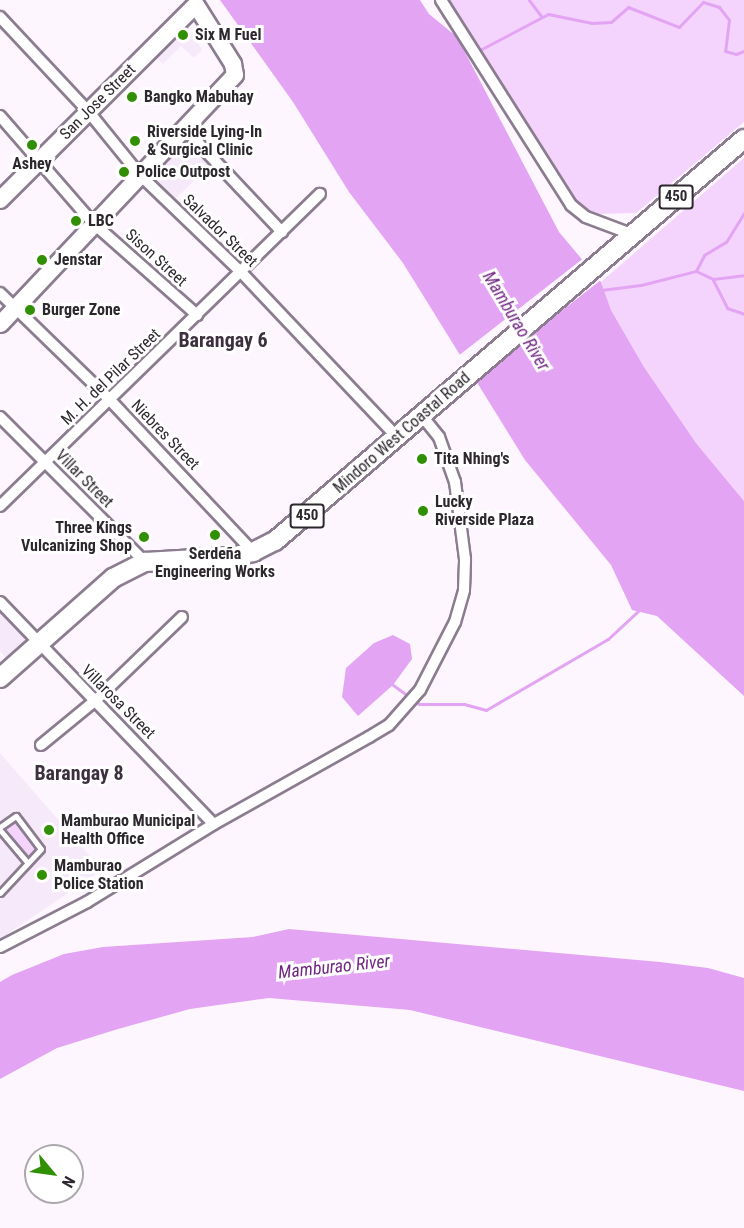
<!DOCTYPE html>
<meta charset="utf-8">
<style>
body{margin:0}
#map{position:relative;width:744px;height:1228px;overflow:hidden;background:#fdf6ff;font-family:"Roboto Condensed",sans-serif}
div>[style]{position:absolute}
.built>*{inset:0;background:#f6e9f9;transform-origin:0 0}
.green>*{inset:0;background:#f4d4fc;transform-origin:0 0}
.water>*{inset:0;background:#e3a4f3}
.pier>*{inset:0;background:#fdf6ff;transform-origin:0 0}
.stream>*{height:3px;margin:-1.5px;padding:0 1.5px;transform-origin:1.5px;border-radius:1.5px;background:#e3a4f3}
.roads{filter:drop-shadow(2px 0 #8b7d8f) drop-shadow(-2px 0 #8b7d8f) drop-shadow(0 2px #8b7d8f) drop-shadow(0 -2px #8b7d8f)}
.lane>*{height:5px;margin:-2.5px;padding:0 2.5px;transform-origin:2.5px;border-radius:2.5px;background:#fff}
.street>*{height:10px;margin:-5px;padding:0 5px;transform-origin:5px;border-radius:5px;background:#fff}
.secondary>*{height:16px;margin:-8px;padding:0 8px;transform-origin:8px;border-radius:8px;background:#fff}
.primary>*{height:18px;margin:-9px;padding:0 9px;transform-origin:9px;border-radius:9px;background:#fff}
.dots>*{width:16px;height:16px;translate:-50% -50%;box-sizing:border-box;border:3px solid #fff;border-radius:50%}
span{translate:-50% -50%;white-space:nowrap;text-align:center;line-height:1.15;-webkit-text-stroke:6px #fff;paint-order:stroke}
.shield-label span{padding:2px 4px;background:#fff;border:2px solid;border-radius:4px;-webkit-text-stroke-width:0}
.shield-label{font-size:15px;color:#2d272e;font-weight:700}
.poi-label{font-size:16px;color:#2d272e;font-weight:700}
.left{translate:0 -50%;text-align:left}
.right{translate:-100% -50%;text-align:right}
.street-label{font-size:16px;color:#2d272e}
.water-label{font-size:18px;color:#712783;font-style:italic}
.quarter-label{font-size:20px;color:#3c303f;font-weight:700}
.north{position:absolute;left:24px;top:1144px;width:60px;height:60px;box-sizing:border-box;background:#fff;border:2px solid #aba9ab;border-radius:50%;rotate:119deg;font-size:16px;font-weight:700;line-height:24px;text-align:center;color:#2d272e}
.north::after{content:'';display:block;margin:auto;width:21px;height:27px;background:#308f03;clip-path:polygon(50% 0,100% 100%,50% 72%,0 100%)}
</style>
<div id="map">
<div class="built">
<div style="clip-path:polygon(186px 24px,202px 50px,194px 58px,181px 46px,163px 64px,154px 55px)"></div>
<div style="left:182px;top:136px;width:41px;height:52px;rotate:47deg"></div>
<div style="clip-path:polygon(0 611px,29px 643px,9px 661px,0 651px)"></div>
<div style="clip-path:polygon(0 753px,102px 870px,0 939px)"></div>
</div>
<div class="green">
<div style="clip-path:polygon(448px 0,744px 0,744px 122px,636px 213px,597px 214px,580px 205px)"></div>
<div style="clip-path:polygon(744px 158px,744px 501px,696px 443px,644px 367px,611px 310px,601px 282px)"></div>
<div style="left:12px;top:818px;width:43px;height:13px;rotate:49deg"></div>
</div>
<div class="water">
<div style="clip-path:polygon(220px 0,420px 0,429px 14px,457px 37px,559px 232px,601px 282px,611px 310px,644px 367px,696px 443px,744px 501px,744px 696px,657px 616px,632px 610px,611px 565px,525px 460px,403px 263px,349px 192px,293px 102px)"></div>
<div style="clip-path:polygon(393px 635px,410px 644px,412px 659px,393px 685px,358px 716px,342px 697px,346px 668px,374px 643px)"></div>
<div style="clip-path:polygon(289px 929px,660px 962px,708px 968px,744px 978px,744px 1091px,410px 1010px,269px 998px,190px 1009px,118px 1029px,57px 1048px,0 1079px,0 982px,12px 975px,64px 954px,103px 947px,253px 937px)"></div>
</div>
<div class="pier">
<div style="left:585px;top:257px;width:28px;height:163px;rotate:52deg"></div>
</div>
<div class="stream">
<div style="left:529px;top:0;width:21px;rotate:53deg"></div>
<div style="left:476px;top:52px;width:81px;rotate:-27.8deg"></div>
<div style="left:548px;top:14px;width:45px;rotate:11.6deg"></div>
<div style="left:592px;top:23px;width:19px;rotate:-3deg"></div>
<div style="left:611px;top:22px;width:23px;rotate:-41deg"></div>
<div style="left:628px;top:7px;width:55px;rotate:21.4deg"></div>
<div style="left:679px;top:27px;width:35px;rotate:-46deg"></div>
<div style="left:703px;top:2px;width:17px;rotate:17deg"></div>
<div style="left:719px;top:7px;width:16px;rotate:52deg"></div>
<div style="left:729px;top:20px;width:31px;rotate:97deg"></div>
<div style="left:725px;top:51px;width:11px;rotate:15deg"></div>
<div style="left:736px;top:54px;width:9px;rotate:-21deg"></div>
<div style="left:696px;top:271px;width:18px;rotate:-63deg"></div>
<div style="left:704px;top:255px;width:26px;rotate:-31deg"></div>
<div style="left:726px;top:242px;width:34px;rotate:-58deg"></div>
<div style="left:713px;top:280px;width:31px;rotate:63deg"></div>
<div style="left:727px;top:308px;width:18px;rotate:19deg"></div>
<div style="left:601px;top:290px;width:40px;rotate:-7.1deg"></div>
<div style="left:641px;top:285px;width:57px;rotate:-14.3deg"></div>
<div style="left:696px;top:271px;width:19px;rotate:25deg"></div>
<div style="left:713px;top:279px;width:31px;rotate:-7deg"></div>
<div style="left:393px;top:685px;width:32px;rotate:36deg"></div>
<div style="left:419px;top:704px;width:45px"></div>
<div style="left:464px;top:704px;width:23px;rotate:15deg"></div>
<div style="left:486px;top:710px;width:141px;rotate:-30.2deg"></div>
<div style="left:608px;top:639px;width:41px;rotate:-43deg"></div>
</div>
<div class="roads">
<div class="lane">
<div style="left:0;top:827px;width:19px;rotate:-35deg"></div>
<div style="left:16px;top:816px;width:41px;rotate:52.9deg"></div>
<div style="left:41px;top:849px;width:60px;rotate:133deg"></div>
<div style="left:0;top:830px;width:42px;rotate:49.8deg"></div>
</div>
<div class="street">
<div style="left:441px;top:0;width:243px;rotate:57.6deg"></div>
<div style="left:571px;top:205px;width:19px;rotate:39deg"></div>
<div style="left:586px;top:217px;width:51px;rotate:20.6deg"></div>
<div style="left:0;top:17px;width:129px;rotate:46.9deg"></div>
<div style="left:88px;top:111px;width:81px;rotate:51deg"></div>
<div style="left:139px;top:174px;width:141px;rotate:43.9deg"></div>
<div style="left:241px;top:272px;width:228px;rotate:46.6deg"></div>
<div style="left:0;top:116px;width:142px;rotate:49deg"></div>
<div style="left:93px;top:223px;width:139px;rotate:41.5deg"></div>
<div style="left:184px;top:128px;width:143px;rotate:46.7deg"></div>
<div style="left:0;top:293px;width:152px;rotate:44.2deg"></div>
<div style="left:109px;top:399px;width:210px;rotate:46.7deg"></div>
<div style="left:0;top:417px;width:205px;rotate:45deg"></div>
<div style="left:0;top:506px;width:447px;rotate:-44.3deg"></div>
<div style="left:0;top:602px;width:308px;rotate:46.1deg"></div>
<div style="left:41px;top:745px;width:72px;rotate:-39.4deg"></div>
<div style="left:97px;top:699px;width:118px;rotate:-44deg"></div>
<div style="left:0;top:947px;width:98px;rotate:-27.3deg"></div>
<div style="left:87px;top:902px;width:149px;rotate:-31.6deg"></div>
<div style="left:214px;top:824px;width:178px;rotate:-29.3deg"></div>
<div style="left:369px;top:737px;width:23px;rotate:-31deg"></div>
<div style="left:389px;top:725px;width:47px;rotate:-48.5deg"></div>
<div style="left:420px;top:690px;width:76px;rotate:-62.8deg"></div>
<div style="left:455px;top:622px;width:33px;rotate:-74deg"></div>
<div style="left:464px;top:590px;width:31px;rotate:-88deg"></div>
<div style="left:465px;top:559px;width:78px;rotate:-97.4deg"></div>
<div style="left:455px;top:482px;width:48px;rotate:-109.6deg"></div>
<div style="left:439px;top:437px;width:27px;rotate:-129deg"></div>
</div>
<div class="secondary">
<div style="left:0;top:200px;width:276px;rotate:-44.9deg"></div>
<div style="left:196px;top:5px;width:70px;rotate:57.9deg"></div>
<div style="left:233px;top:64px;width:11px;rotate:80deg"></div>
<div style="left:235px;top:75px;width:342px;rotate:133.3deg"></div>
</div>
<div class="primary">
<div style="left:0;top:678px;width:151px;rotate:-41.5deg"></div>
<div style="left:113px;top:578px;width:36px;rotate:-27deg"></div>
<div style="left:145px;top:562px;width:85px;rotate:-3.4deg"></div>
<div style="left:230px;top:557px;width:24px;rotate:-12deg"></div>
<div style="left:253px;top:552px;width:25px;rotate:-27deg"></div>
<div style="left:275px;top:541px;width:618px;rotate:-40.6deg"></div>
</div>
</div>
<div class="dots">
<div style="left:183px;top:35px;background:#308f03"></div>
<div style="left:132px;top:97px;background:#308f03"></div>
<div style="left:135px;top:141px;background:#308f03"></div>
<div style="left:32px;top:145px;background:#308f03"></div>
<div style="left:124px;top:172px;background:#308f03"></div>
<div style="left:76px;top:221px;background:#308f03"></div>
<div style="left:42px;top:260px;background:#308f03"></div>
<div style="left:30px;top:310px;background:#308f03"></div>
<div style="left:422px;top:459px;background:#308f03"></div>
<div style="left:423px;top:511px;background:#308f03"></div>
<div style="left:215px;top:535px;background:#308f03"></div>
<div style="left:144px;top:537px;background:#308f03"></div>
<div style="left:49px;top:830px;background:#308f03"></div>
<div style="left:42px;top:875px;background:#308f03"></div>
</div>
<div class="shield-label">
<span style="left:676px;top:197px">450</span>
<span style="left:307px;top:516px">450</span>
</div>
<div class="poi-label">
<span class="left" style="left:195px;top:35px">Six M Fuel</span>
<span class="left" style="left:144px;top:97px">Bangko Mabuhay</span>
<span class="left" style="left:147px;top:141px">Riverside Lying-In<br>&amp; Surgical Clinic</span>
<span style="left:32px;top:164px">Ashey</span>
<span class="left" style="left:136px;top:172px">Police Outpost</span>
<span class="left" style="left:88px;top:221px">LBC</span>
<span class="left" style="left:54px;top:260px">Jenstar</span>
<span class="left" style="left:42px;top:310px">Burger Zone</span>
<span class="left" style="left:434px;top:459px">Tita Nhing's</span>
<span class="left" style="left:435px;top:511px">Lucky<br>Riverside Plaza</span>
<span class="right" style="left:132px;top:537px">Three Kings<br>Vulcanizing Shop</span>
<span style="left:215px;top:563px">Serdeña<br>Engineering Works</span>
<span class="left" style="left:61px;top:830px">Mamburao Municipal<br>Health Office</span>
<span class="left" style="left:54px;top:875px">Mamburao<br>Police Station</span>
</div>
<div class="street-label">
<span style="left:98px;top:102px;rotate:-45deg">San Jose Street</span>
<span style="left:220px;top:231px;rotate:44deg">Salvador Street</span>
<span style="left:156px;top:258px;rotate:42deg">Sison Street</span>
<span style="left:111px;top:377px;rotate:-44deg">M. H. del Pilar Street</span>
<span style="left:402px;top:433px;rotate:-41deg">Mindoro West Coastal Road</span>
<span style="left:165px;top:435px;rotate:46deg">Niebres Street</span>
<span style="left:84px;top:479px;rotate:45deg">Villar Street</span>
<span style="left:118px;top:702px;rotate:45deg">Villarosa Street</span>
</div>
<div class="water-label">
<span style="left:516px;top:321px;rotate:59deg">Mamburao River</span>
<span style="left:334px;top:967px;rotate:-6deg">Mamburao River</span>
</div>
<div class="quarter-label">
<span style="left:223px;top:340px">Barangay 6</span>
<span style="left:79px;top:773px">Barangay 8</span>
</div>
<div class="north">N</div>
</div>
